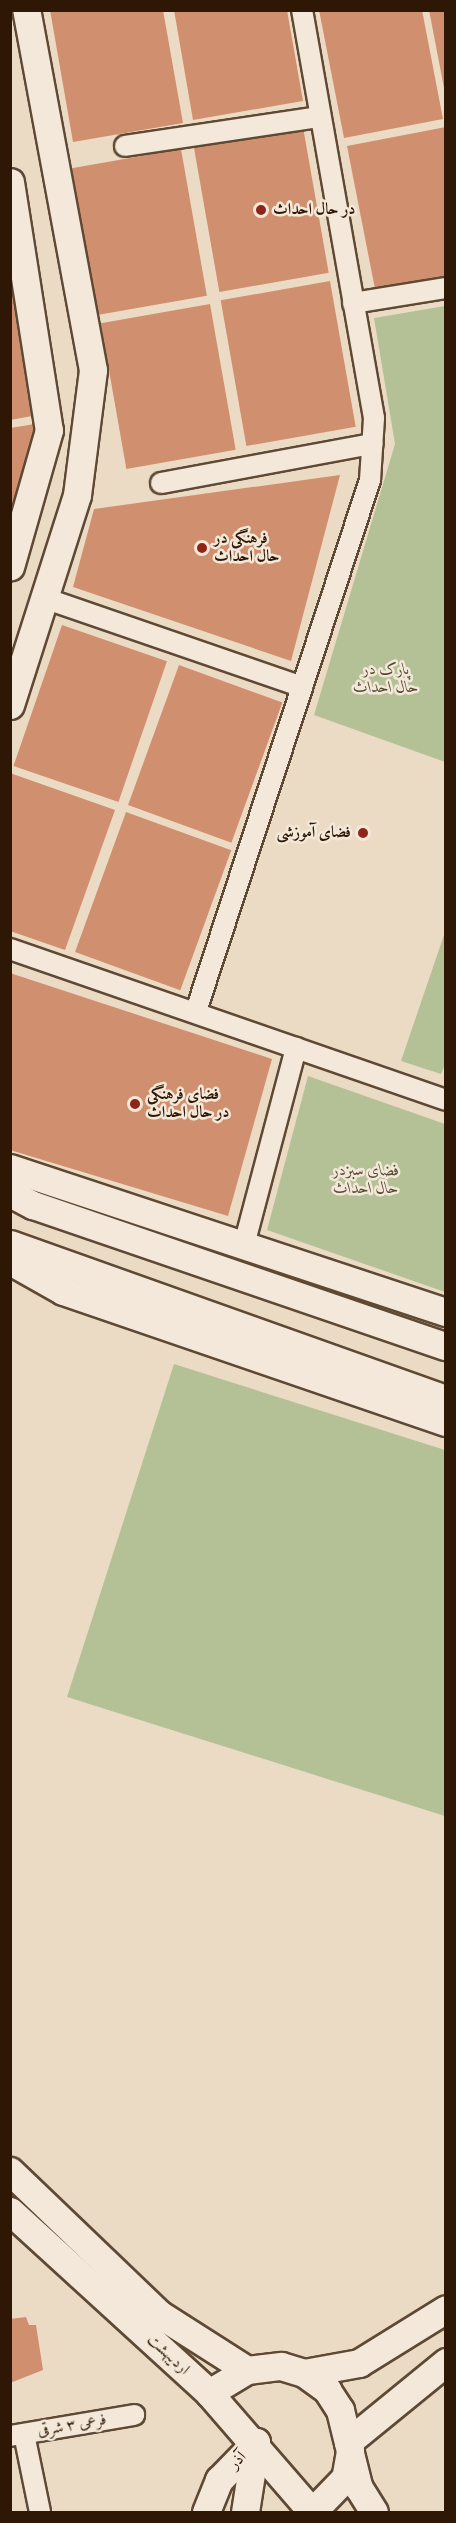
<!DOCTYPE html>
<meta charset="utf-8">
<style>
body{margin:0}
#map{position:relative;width:456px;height:2523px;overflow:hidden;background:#ecdbc4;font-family:"IM FELL English",Amiri,serif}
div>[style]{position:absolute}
.green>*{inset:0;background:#b4c197}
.building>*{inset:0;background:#d0906f;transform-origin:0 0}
.roads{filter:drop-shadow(2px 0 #5e4935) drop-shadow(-2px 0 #5e4935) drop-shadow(0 2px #5e4935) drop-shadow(0 -2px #5e4935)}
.street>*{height:20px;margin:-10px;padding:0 10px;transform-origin:10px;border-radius:10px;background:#f3e8d9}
.secondary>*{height:27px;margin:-13.5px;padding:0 13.5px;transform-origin:13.5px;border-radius:13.5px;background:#f3e8d9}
.dots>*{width:16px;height:16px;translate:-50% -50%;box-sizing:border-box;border:3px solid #f3e8d9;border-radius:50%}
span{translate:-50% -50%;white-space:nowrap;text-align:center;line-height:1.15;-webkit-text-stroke:5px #f3e8d9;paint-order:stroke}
.poi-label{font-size:16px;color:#2e1805;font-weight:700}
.left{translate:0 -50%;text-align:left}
.right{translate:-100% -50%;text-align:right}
.park-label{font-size:16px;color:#564b31;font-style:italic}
.street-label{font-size:16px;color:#2e1805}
.frame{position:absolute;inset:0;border:12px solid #2e1805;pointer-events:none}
</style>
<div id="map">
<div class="green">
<div style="clip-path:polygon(445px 306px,446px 306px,445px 762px,314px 715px,395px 444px,374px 318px)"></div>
<div style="clip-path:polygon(445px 932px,446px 1062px,441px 1074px,401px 1061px)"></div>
<div style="clip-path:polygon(308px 1076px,445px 1124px,445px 1292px,267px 1230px)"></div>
<div style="clip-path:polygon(174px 1364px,445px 1450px,445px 1816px,67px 1697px)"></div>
</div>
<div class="building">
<div style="clip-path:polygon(50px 10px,163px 10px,183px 123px,73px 142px)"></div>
<div style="clip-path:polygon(174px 10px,287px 10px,303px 101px,193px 120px)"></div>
<div style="clip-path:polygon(319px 10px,422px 10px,443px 119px,344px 138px)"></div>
<div style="clip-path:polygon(429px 10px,446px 10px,446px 88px,444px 88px)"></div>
<div style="left:303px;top:127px;width:148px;height:111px;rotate:80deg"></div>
<div style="clip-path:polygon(446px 127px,446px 280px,376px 294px,347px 146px)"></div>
<div style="left:181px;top:149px;width:149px;height:111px;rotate:80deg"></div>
<div style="clip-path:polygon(10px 273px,38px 415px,10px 420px)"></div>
<div style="left:330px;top:281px;width:148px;height:111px;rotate:80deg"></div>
<div style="left:210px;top:304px;width:148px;height:111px;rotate:80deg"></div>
<div style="clip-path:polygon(35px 424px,26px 461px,10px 512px,10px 428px)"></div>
<div style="clip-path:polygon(340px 475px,291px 661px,73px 587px,94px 509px)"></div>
<div style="left:62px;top:625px;width:111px;height:149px;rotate:19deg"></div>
<div style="left:179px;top:665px;width:110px;height:149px;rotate:20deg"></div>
<div style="clip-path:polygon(10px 773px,115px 810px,65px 950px,10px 931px)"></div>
<div style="left:126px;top:812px;width:112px;height:149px;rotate:20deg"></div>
<div style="clip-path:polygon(10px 973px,272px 1059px,228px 1216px,10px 1150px)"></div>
<div style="clip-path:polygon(26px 2317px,29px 2325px,36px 2325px,43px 2370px,10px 2383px,10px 2319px)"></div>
</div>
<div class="roads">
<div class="street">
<div style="left:125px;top:146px;width:197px;rotate:-8.5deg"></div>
<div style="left:353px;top:303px;width:94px;rotate:-9.2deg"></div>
<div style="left:161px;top:483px;width:215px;rotate:-10.5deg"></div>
<div style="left:44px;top:598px;width:273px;rotate:19deg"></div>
<div style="left:10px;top:949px;width:461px;rotate:19.1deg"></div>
<div style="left:196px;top:1011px;width:559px;rotate:-71.86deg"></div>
<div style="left:370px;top:480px;width:62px;rotate:-86.3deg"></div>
<div style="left:374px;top:418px;width:414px;rotate:-100deg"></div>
<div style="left:244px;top:1245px;width:204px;rotate:-75.2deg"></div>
<div style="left:24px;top:2434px;width:80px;rotate:78.4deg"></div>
<div style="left:10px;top:2436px;width:126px;rotate:-9.6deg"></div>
</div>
<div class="secondary">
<div style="left:10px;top:182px;width:251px;rotate:81.1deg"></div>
<div style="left:49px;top:430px;width:142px;rotate:105.9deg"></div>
<div style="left:10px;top:705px;width:220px;rotate:-72.3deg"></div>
<div style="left:77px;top:495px;width:126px;rotate:-82.7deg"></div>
<div style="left:93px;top:370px;width:366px;rotate:-100.5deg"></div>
<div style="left:10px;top:1168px;width:459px;rotate:18.3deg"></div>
<div style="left:10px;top:1193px;width:26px;rotate:28deg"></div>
<div style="left:33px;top:1205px;width:436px;rotate:18.9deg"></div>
<div style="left:10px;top:1244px;width:463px;rotate:19.6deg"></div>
<div style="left:10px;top:1261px;width:61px;rotate:29.5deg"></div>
<div style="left:63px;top:1291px;width:405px;rotate:18.9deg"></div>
<div style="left:10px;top:2171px;width:207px;rotate:43.8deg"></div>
<div style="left:159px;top:2314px;width:104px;rotate:32.5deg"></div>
<div style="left:10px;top:2211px;width:270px;rotate:42.4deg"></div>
<div style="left:209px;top:2393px;width:157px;rotate:49.1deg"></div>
<div style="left:304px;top:2373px;width:56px;rotate:-10.3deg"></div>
<div style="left:359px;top:2363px;width:102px;rotate:-31.8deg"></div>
<div style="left:209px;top:2393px;width:44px;rotate:-31.2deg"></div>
<div style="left:247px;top:2370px;width:34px;rotate:-7deg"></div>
<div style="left:281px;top:2366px;width:24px;rotate:17deg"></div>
<div style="left:304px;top:2373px;width:29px;rotate:36deg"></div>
<div style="left:327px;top:2390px;width:24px;rotate:57deg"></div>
<div style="left:340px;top:2410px;width:42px;rotate:76.3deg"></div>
<div style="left:350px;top:2451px;width:27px;rotate:100deg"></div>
<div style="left:345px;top:2478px;width:47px;rotate:134.1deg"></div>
<div style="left:348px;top:2442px;width:127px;rotate:-39.2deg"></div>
<div style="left:350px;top:2453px;width:36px;rotate:76deg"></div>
<div style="left:359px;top:2488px;width:28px;rotate:58deg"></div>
<div style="left:206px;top:2512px;width:35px;rotate:-68deg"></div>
<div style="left:219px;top:2480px;width:53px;rotate:-45.8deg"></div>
<div style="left:245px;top:2512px;width:71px;rotate:-81.1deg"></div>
</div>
</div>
<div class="dots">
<div style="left:261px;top:210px;background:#8f2418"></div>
<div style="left:202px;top:548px;background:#8f2418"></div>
<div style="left:363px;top:833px;background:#8f2418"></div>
<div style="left:135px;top:1104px;background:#8f2418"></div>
</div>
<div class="poi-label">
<span class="left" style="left:273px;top:210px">در حال احداث</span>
<span class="left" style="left:214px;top:548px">فرهنگی در<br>حال احداث</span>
<span class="right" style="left:351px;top:833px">فضای آموزشی</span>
<span class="left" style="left:147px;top:1104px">فضای فرهنگی<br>در حال احداث</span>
</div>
<div class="park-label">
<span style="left:386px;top:679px">پارک در<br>حال احداث</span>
<span style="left:366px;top:1180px">فضای سبزدر<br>حال احداث</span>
</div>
<div class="street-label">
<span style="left:168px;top:2355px;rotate:43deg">اردیبهشت</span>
<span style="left:72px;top:2426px;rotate:-10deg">فرعی ۳ شرقی</span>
<span style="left:238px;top:2461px;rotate:-45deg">آذر</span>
</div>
<div class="frame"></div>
</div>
